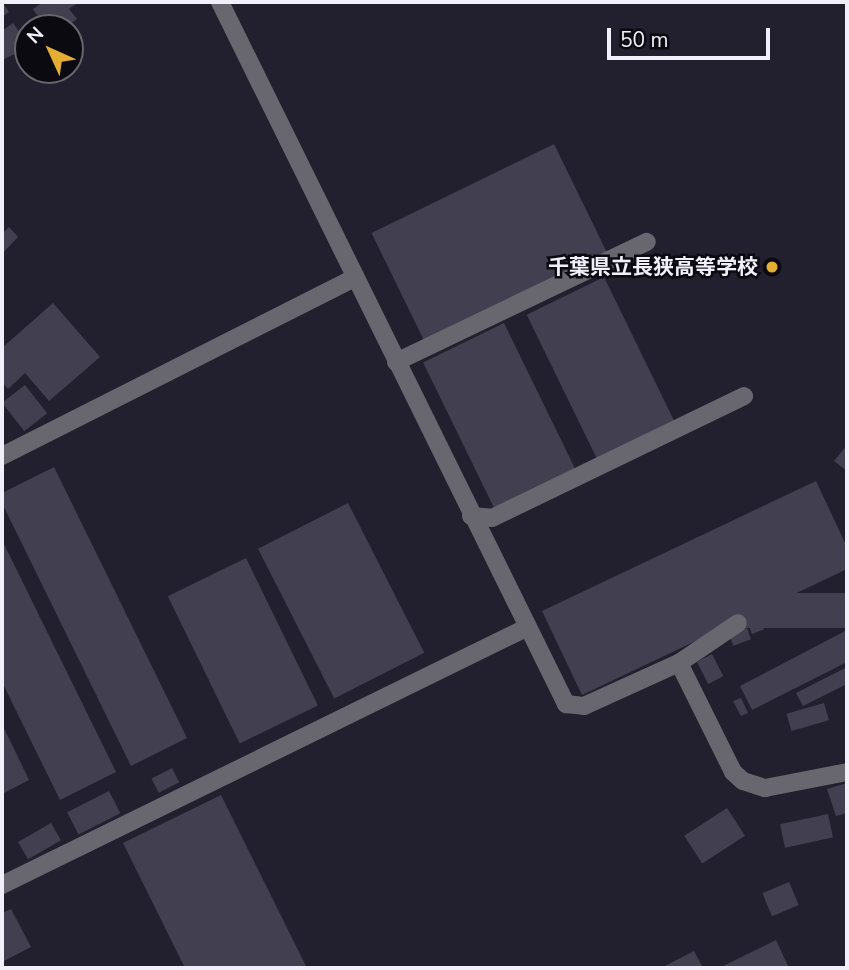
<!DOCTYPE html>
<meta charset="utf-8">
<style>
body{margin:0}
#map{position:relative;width:849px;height:970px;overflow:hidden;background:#221f2e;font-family:"Nunito Sans","Noto Sans JP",sans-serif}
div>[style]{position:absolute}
.building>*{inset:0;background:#424050;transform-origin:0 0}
.minor>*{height:18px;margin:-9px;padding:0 9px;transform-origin:9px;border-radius:9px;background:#68676f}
.dots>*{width:19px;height:19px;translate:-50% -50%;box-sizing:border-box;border:4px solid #0b0a11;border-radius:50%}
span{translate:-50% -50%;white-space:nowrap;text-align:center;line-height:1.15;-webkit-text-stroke:5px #0b0a11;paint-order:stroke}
.poi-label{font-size:21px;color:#f1f0fa;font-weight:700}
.right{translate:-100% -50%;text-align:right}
.frame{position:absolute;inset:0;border:4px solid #f1f0fa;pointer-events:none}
.north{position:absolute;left:14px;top:14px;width:70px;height:70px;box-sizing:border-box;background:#0b0a11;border:2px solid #67666e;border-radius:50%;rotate:315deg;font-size:19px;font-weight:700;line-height:28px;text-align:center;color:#f1f0fa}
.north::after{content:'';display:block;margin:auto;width:24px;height:32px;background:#e4ae35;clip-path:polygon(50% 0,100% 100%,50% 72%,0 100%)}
.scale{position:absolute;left:607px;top:28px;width:163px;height:32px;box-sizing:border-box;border:4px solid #f1f0fa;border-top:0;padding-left:9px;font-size:21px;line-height:24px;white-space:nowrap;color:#f1f0fa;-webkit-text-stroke:5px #0b0a11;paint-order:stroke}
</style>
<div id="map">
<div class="building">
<div style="clip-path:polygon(2px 2px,9px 12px,2px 17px)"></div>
<div style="clip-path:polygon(43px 2px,79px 2px,69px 9px,77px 19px,64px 28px,46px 28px,33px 9px)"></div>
<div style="clip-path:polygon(13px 23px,21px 34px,28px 31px,28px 48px,4px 59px,2px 31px)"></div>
<div style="left:554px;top:144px;width:120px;height:203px;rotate:64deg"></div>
<div style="clip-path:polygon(9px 227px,18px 237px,2px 254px,2px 234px)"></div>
<div style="left:604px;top:277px;width:161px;height:86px;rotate:64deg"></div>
<div style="clip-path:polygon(53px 303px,100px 357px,49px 401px,25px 373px,8px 389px,2px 382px,2px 348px)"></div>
<div style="left:504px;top:323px;width:162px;height:90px;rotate:64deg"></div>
<div style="left:25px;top:385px;width:36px;height:29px;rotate:52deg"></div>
<div style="clip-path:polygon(847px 445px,847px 471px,834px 461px)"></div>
<div style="clip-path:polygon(54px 467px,187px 738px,131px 766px,2px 503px,2px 493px)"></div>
<div style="clip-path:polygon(816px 481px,847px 547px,847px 569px,582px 695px,542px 611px)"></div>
<div style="left:348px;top:503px;width:168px;height:101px;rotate:63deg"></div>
<div style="clip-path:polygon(2px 540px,116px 772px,60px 800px,2px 682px)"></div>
<div style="left:246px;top:558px;width:164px;height:87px;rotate:64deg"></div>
<div style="left:847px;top:593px;width:35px;height:137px;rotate:90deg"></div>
<div style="left:760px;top:619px;width:11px;height:13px;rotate:68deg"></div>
<div style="left:747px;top:628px;width:12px;height:19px;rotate:70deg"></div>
<div style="clip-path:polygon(847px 630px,847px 662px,752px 710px,740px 686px)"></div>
<div style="left:712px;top:654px;width:25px;height:17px;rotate:63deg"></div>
<div style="clip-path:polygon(847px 667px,847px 684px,803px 706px,796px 693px)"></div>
<div style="clip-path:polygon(741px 698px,748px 713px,741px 716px,733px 701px)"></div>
<div style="left:824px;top:703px;width:18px;height:39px;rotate:74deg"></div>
<div style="clip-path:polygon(2px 724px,29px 780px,2px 794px)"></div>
<div style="left:172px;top:768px;width:16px;height:23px;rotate:63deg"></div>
<div style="clip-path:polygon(847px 783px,847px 813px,836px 816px,827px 789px)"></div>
<div style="left:109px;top:791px;width:25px;height:47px;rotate:63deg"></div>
<div style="clip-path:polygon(221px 795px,307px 968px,185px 968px,123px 843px)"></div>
<div style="left:727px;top:808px;width:33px;height:51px;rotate:57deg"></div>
<div style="left:828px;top:814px;width:24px;height:49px;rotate:78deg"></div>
<div style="left:51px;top:823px;width:20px;height:38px;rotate:60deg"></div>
<div style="left:789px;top:882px;width:25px;height:29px;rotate:67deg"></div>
<div style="clip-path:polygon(11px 909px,31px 947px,2px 962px,2px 913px)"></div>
<div style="clip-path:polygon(776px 940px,789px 968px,719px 968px)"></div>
<div style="clip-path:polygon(694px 951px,703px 968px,661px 968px)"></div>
</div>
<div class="minor">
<div style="left:220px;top:2px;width:783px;rotate:63.76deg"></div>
<div style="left:566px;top:704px;width:18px;rotate:6deg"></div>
<div style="left:584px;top:706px;width:104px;rotate:-24.4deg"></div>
<div style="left:679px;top:663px;width:71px;rotate:-34.1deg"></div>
<div style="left:396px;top:362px;width:278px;rotate:-25.6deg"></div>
<div style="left:2px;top:456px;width:395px;rotate:-26.8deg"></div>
<div style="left:471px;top:516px;width:21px;rotate:5deg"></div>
<div style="left:492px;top:518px;width:280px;rotate:-25.8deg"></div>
<div style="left:679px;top:663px;width:122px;rotate:63.6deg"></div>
<div style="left:733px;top:772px;width:13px;rotate:42deg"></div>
<div style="left:743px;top:781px;width:23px;rotate:18deg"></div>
<div style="left:765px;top:788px;width:84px;rotate:-11deg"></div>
<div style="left:2px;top:885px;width:584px;rotate:-26.13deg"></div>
</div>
<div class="dots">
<div style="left:772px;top:267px;background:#e4ae35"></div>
</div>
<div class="poi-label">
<span class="right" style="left:758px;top:267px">千葉県立長狭高等学校</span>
</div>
<div class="frame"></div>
<div class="north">N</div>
<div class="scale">50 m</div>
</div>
